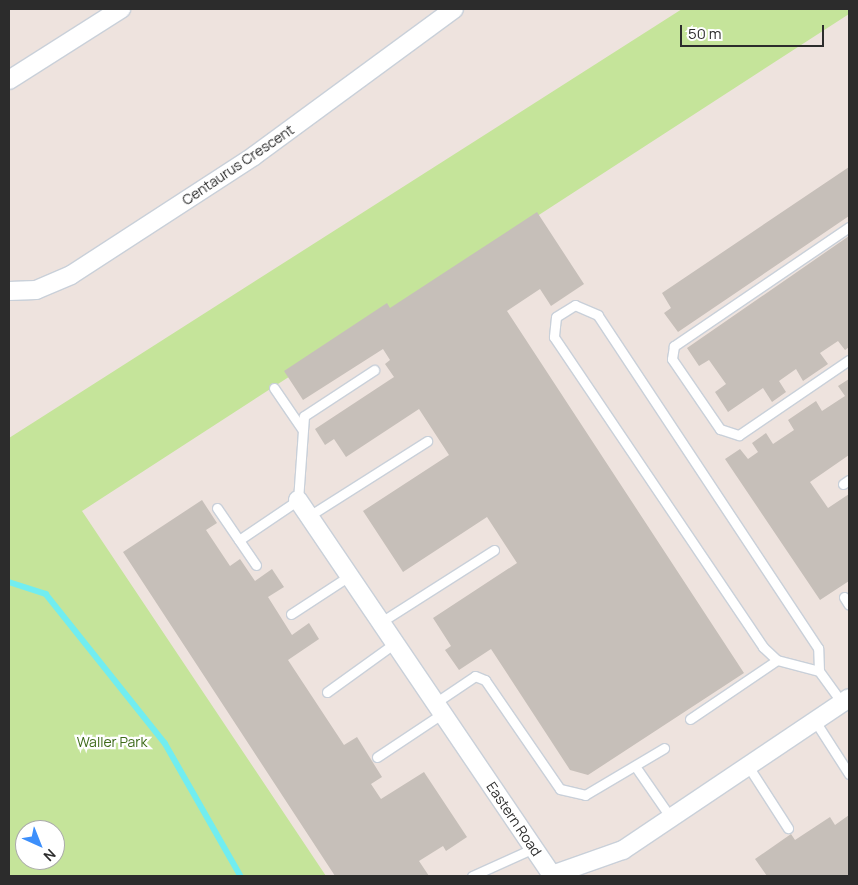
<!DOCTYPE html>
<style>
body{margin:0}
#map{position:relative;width:858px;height:885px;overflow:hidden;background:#eee3de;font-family:Manrope,sans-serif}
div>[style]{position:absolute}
.green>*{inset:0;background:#c5e49a}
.stream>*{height:5.5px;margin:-2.75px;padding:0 2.75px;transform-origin:2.75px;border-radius:2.75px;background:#71edf0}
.building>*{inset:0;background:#c6bfb9}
.roads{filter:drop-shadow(1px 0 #c9d0d9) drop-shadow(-1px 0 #c9d0d9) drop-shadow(0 1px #c9d0d9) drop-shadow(0 -1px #c9d0d9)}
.service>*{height:9px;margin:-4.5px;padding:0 4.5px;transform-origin:4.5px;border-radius:4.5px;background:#fff}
.minor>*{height:18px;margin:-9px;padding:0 9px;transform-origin:9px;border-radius:9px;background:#fff}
span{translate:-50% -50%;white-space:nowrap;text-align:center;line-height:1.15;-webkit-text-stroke:4.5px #fff;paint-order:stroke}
.street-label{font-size:14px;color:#2c2c2c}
.park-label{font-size:14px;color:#3e6b1a}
.frame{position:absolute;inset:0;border:10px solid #2c2c2c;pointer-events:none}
.north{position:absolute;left:15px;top:820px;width:50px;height:50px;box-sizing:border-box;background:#fff;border:1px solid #ababab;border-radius:50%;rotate:136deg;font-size:14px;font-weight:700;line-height:20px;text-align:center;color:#2c2c2c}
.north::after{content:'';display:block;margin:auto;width:18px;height:22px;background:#3d8ffb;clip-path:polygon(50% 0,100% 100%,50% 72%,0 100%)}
.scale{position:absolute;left:680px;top:25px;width:144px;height:22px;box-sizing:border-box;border:2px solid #2c2c2c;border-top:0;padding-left:6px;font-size:15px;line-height:18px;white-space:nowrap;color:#2c2c2c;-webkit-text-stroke:4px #fff;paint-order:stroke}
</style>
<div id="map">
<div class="green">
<div style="clip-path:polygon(evenodd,682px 9px,849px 9px,849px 14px,82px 511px,326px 876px,9px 876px,9px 438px,682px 9px,25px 830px,55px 830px,55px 860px,25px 860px,25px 830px)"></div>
</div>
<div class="stream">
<div style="left:9px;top:582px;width:39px;rotate:18deg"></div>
<div style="left:46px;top:594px;width:191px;rotate:51.4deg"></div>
<div style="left:165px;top:743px;width:153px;rotate:60.3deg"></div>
</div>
<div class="building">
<div style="clip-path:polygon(849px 167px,849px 216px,678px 332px,664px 313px,671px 308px,662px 293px)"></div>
<div style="clip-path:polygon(537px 212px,584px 284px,551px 306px,540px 289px,507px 311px,744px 673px,588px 775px,570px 770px,491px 649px,459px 670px,445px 650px,451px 646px,433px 618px,517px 563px,487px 517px,403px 572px,363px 511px,449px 455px,419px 409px,346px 457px,334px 439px,325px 445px,315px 429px,394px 377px,385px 364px,390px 360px,383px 349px,303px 400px,284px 371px,387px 303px,390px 308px)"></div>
<div style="clip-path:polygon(849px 236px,849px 347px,845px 350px,838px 341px,820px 353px,828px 364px,803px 381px,796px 369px,779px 381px,786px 392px,772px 402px,763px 388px,728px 412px,715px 392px,726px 384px,709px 360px,699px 366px,687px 348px)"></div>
<div style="clip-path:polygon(849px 379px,849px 455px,810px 482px,828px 508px,849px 494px,849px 581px,820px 600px,725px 459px,740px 449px,748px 459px,758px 452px,752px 443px,766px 433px,773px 444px,794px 430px,788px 420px,816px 401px,822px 411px,845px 396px,838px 386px)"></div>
<div style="clip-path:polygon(202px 500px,217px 523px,206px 530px,230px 566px,240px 559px,255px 581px,272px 569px,284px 587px,268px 597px,292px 635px,309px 623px,319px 639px,288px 660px,344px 745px,357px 737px,382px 777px,371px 784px,381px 799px,424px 772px,467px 837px,446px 851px,443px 846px,419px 861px,429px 876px,335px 876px,123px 552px)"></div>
<div style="clip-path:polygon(849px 815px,849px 876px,767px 876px,755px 859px,791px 834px,795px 840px,830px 817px,835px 825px)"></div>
</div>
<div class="roads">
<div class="service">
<div style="left:849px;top:227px;width:212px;rotate:145.8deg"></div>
<div style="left:674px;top:346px;width:13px;rotate:99deg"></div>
<div style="left:672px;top:359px;width:85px;rotate:55.6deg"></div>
<div style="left:720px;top:429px;width:20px;rotate:18deg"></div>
<div style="left:739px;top:435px;width:133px;rotate:-34.3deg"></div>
<div style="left:274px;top:388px;width:50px;rotate:55.7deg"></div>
<div style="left:843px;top:484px;width:7px;rotate:-34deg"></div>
<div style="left:217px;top:508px;width:69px;rotate:55.6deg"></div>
<div style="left:309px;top:516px;width:140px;rotate:-32.4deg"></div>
<div style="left:239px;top:540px;width:71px;rotate:-34.1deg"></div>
<div style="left:298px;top:500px;width:84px;rotate:-85.9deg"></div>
<div style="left:304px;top:416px;width:84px;rotate:-33.3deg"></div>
<div style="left:844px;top:597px;width:9px;rotate:58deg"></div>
<div style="left:291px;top:614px;width:69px;rotate:-33.2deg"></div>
<div style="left:381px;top:622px;width:134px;rotate:-32.5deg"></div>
<div style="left:819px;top:671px;width:23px;rotate:-92deg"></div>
<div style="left:818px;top:648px;width:399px;rotate:-123.5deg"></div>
<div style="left:598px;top:315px;width:25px;rotate:-157deg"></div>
<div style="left:575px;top:305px;width:22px;rotate:148deg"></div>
<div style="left:556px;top:317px;width:20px;rotate:96deg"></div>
<div style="left:554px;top:337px;width:374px;rotate:56deg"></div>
<div style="left:763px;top:647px;width:19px;rotate:43deg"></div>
<div style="left:777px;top:660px;width:43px;rotate:14.7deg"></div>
<div style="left:819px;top:671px;width:39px;rotate:54deg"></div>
<div style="left:327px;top:692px;width:84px;rotate:-35.8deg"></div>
<div style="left:435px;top:703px;width:48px;rotate:-34deg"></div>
<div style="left:475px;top:676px;width:11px;rotate:22deg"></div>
<div style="left:485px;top:680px;width:132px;rotate:55.5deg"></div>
<div style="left:560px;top:789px;width:26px;rotate:13deg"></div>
<div style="left:585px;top:795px;width:92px;rotate:-30.7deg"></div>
<div style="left:690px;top:719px;width:105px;rotate:-34.1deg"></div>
<div style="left:815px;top:721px;width:63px;rotate:57.3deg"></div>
<div style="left:377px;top:757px;width:79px;rotate:-33.7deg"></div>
<div style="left:635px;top:766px;width:63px;rotate:55.3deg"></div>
<div style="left:748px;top:766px;width:74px;rotate:57.2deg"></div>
<div style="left:472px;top:876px;width:68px;rotate:-24.3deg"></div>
</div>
<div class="minor">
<div style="left:9px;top:80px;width:133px;rotate:-32.4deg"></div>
<div style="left:9px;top:291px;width:27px;rotate:-2deg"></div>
<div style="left:36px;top:290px;width:38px;rotate:-23deg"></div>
<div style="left:71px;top:275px;width:218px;rotate:-33deg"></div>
<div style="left:254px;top:156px;width:248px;rotate:-36.3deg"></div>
<div style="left:298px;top:500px;width:453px;rotate:55.9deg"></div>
<div style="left:552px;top:875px;width:75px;rotate:-19.4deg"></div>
<div style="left:623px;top:850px;width:272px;rotate:-33.9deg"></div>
</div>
</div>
<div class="street-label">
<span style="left:238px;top:165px;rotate:-34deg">Centaurus Crescent</span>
<span style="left:514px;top:819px;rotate:56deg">Eastern Road</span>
</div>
<div class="park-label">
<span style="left:112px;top:742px">Waller Park</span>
</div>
<div class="frame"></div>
<div class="north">N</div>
<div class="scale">50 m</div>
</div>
